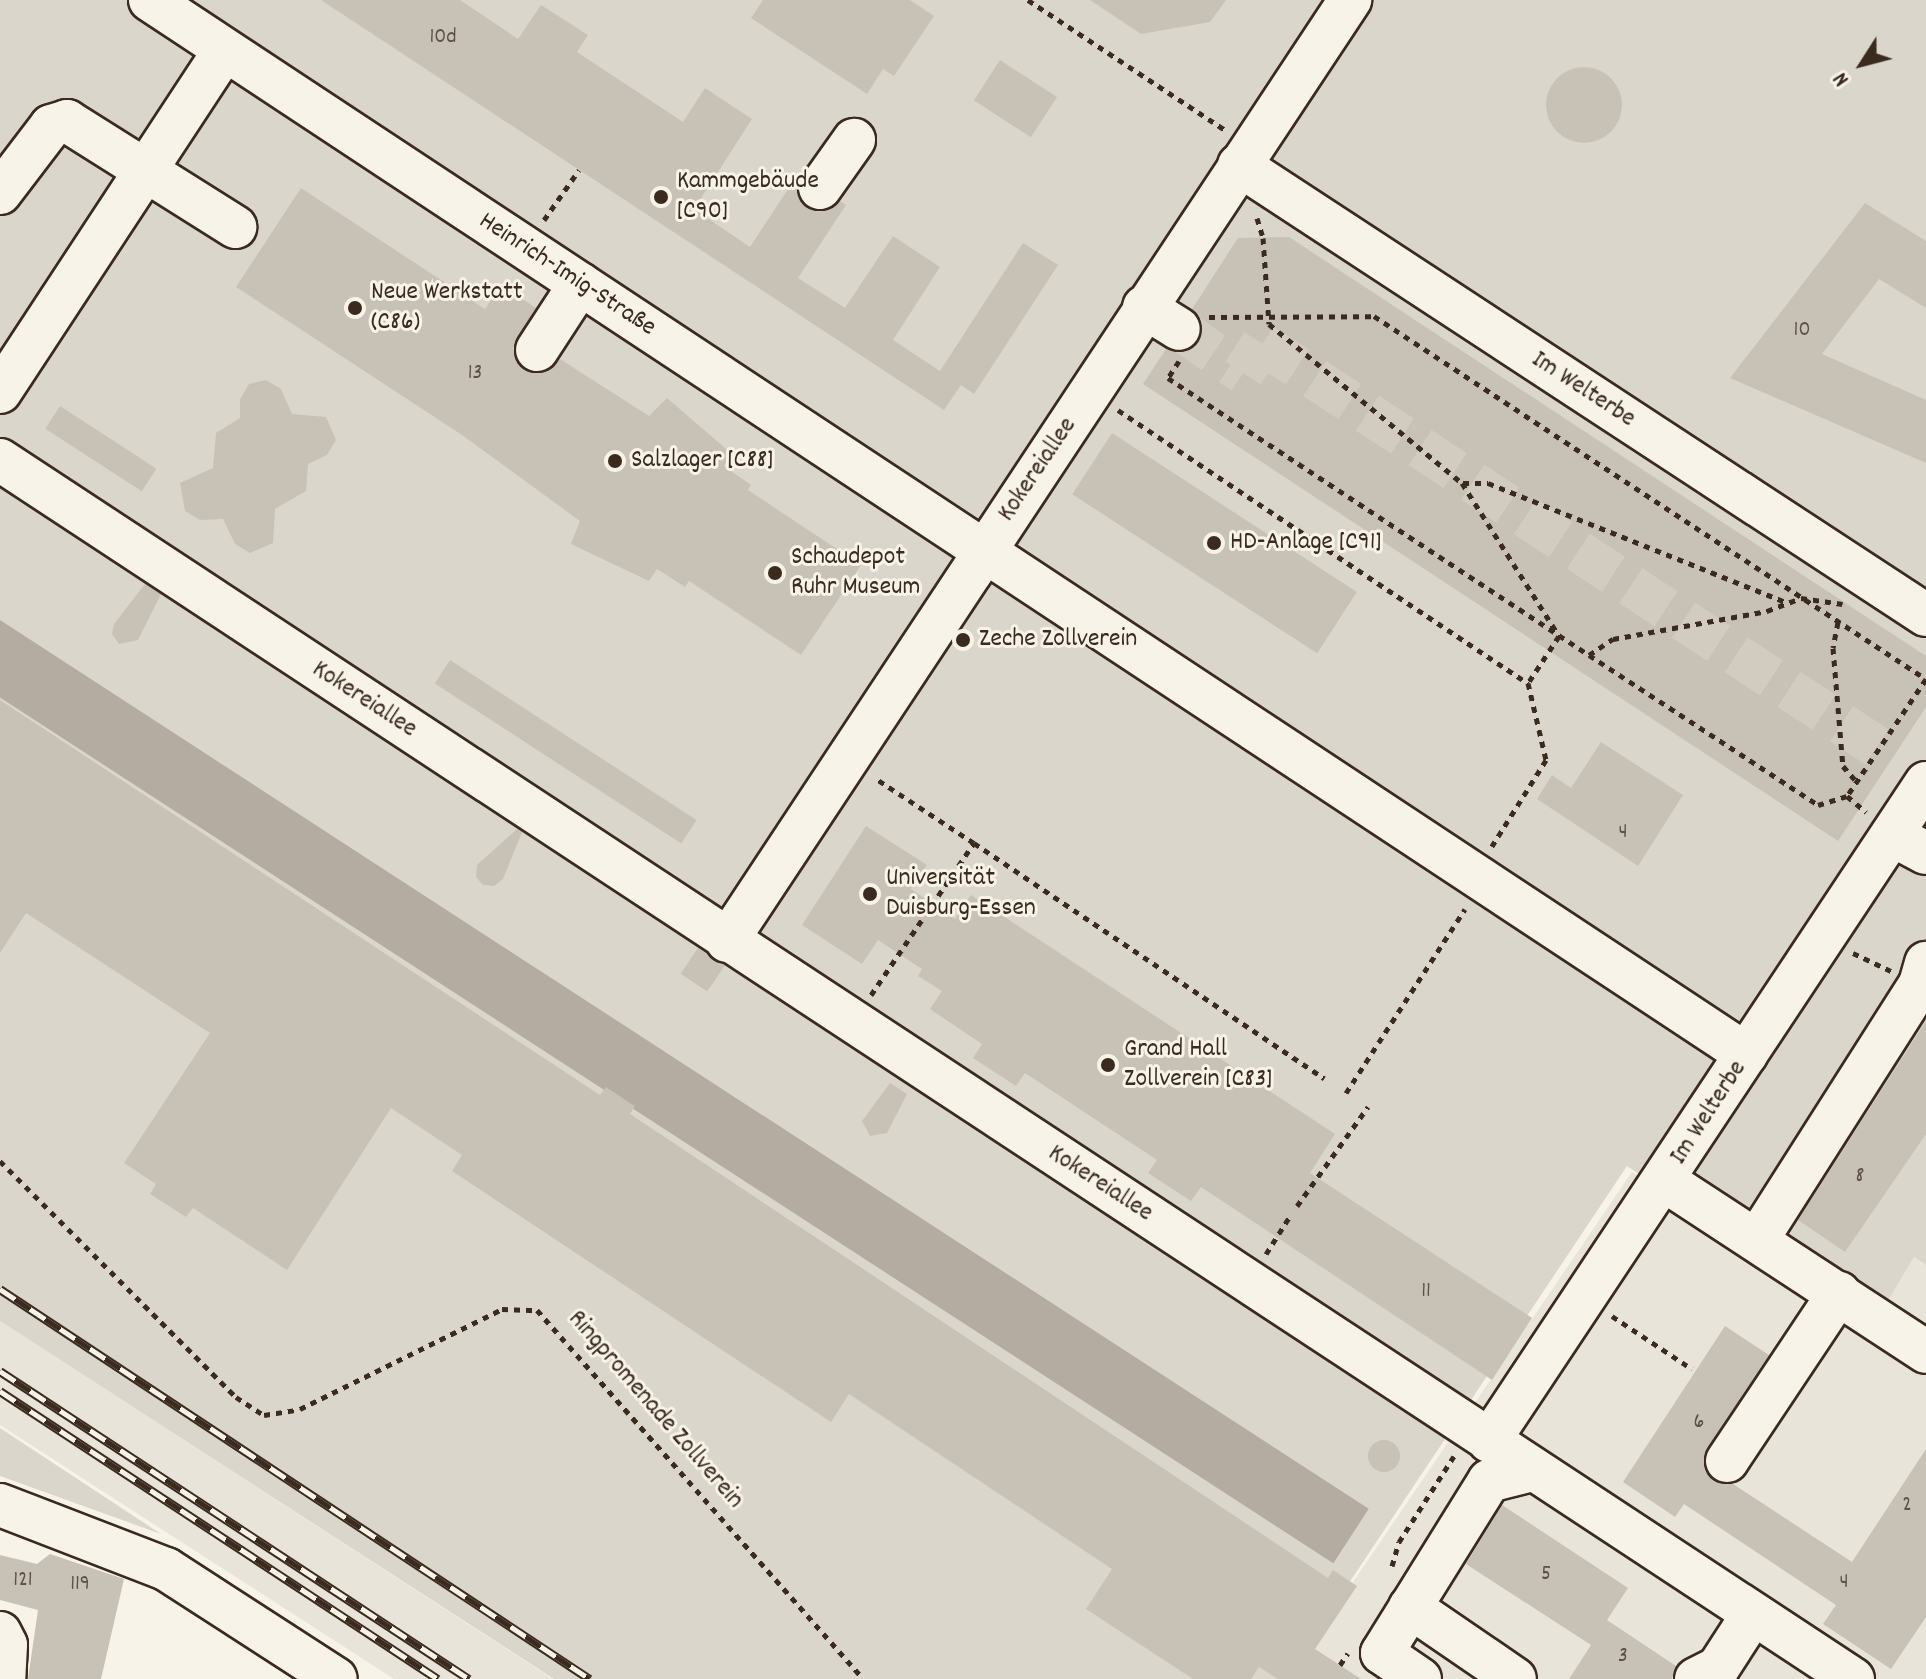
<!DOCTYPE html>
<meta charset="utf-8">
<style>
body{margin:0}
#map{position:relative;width:1926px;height:1679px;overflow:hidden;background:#f7f3e8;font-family:Dekko,sans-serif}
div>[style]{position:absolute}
.built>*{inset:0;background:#e9e4d9}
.green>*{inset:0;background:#dbd6cb}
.water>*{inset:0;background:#b4aca0;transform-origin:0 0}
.building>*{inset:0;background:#c8c1b6;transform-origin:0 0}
.round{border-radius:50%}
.minor-tunnel>*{height:42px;margin-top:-21px;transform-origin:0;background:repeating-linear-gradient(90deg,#d1cbc0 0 42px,transparent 0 63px)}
.path>*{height:5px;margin-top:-2.5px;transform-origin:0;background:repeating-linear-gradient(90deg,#3b2a1e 0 6px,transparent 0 12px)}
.roads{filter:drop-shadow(2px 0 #3b2a1e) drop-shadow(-2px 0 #3b2a1e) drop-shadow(0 2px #3b2a1e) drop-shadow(0 -2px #3b2a1e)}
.minor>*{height:42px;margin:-21px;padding:0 21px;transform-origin:21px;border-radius:21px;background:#f7f3e8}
.rail>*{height:9px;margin-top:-4.5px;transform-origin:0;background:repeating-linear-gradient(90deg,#f7f3e8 0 18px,#3b2a1e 0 36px);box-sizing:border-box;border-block:2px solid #3b2a1e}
.dots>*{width:22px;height:22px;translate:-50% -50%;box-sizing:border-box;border:4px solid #f7f3e8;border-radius:50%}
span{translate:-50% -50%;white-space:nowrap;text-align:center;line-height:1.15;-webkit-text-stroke:6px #f7f3e8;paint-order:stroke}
.number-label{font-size:22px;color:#5e5044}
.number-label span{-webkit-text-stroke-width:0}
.poi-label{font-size:26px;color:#3b2a1e}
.left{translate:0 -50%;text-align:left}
.street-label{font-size:26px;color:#3b2a1e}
.north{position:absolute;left:1822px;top:24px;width:80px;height:80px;-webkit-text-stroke:6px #f7f3e8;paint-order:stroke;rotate:234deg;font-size:22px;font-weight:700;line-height:32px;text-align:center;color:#3b2a1e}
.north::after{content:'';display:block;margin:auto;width:28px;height:36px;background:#3b2a1e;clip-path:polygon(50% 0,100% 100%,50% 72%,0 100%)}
</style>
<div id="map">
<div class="built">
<div style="clip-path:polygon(1632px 1172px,1871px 1329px,1914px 1257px,1926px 1265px,1926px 1679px,1287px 1679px)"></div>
<div style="clip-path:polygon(0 1321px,247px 1481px,553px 1679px,394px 1679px,0 1425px)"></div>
</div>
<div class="green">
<div style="clip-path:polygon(0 0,1926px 0,1926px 1265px,1914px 1257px,1871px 1329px,1627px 1166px,1285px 1679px,554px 1679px,0 1321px)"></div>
<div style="clip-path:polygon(0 1428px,161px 1534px,0 1476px)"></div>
</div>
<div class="water">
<div style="left:0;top:620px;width:1632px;height:65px;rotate:33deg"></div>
</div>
<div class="building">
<div style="clip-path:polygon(321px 0,460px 0,518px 39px,541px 5px,588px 35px,577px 52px,683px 122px,705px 88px,752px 119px,694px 209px,750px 247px,798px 174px,798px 197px,807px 208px,819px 212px,840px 201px,846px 205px,798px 278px,845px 308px,893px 236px,940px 267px,893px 340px,940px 371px,1023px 243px,1058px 265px,974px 394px,961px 385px,944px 410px)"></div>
<div style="clip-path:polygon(763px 0,910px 0,934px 16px,894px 76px,883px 69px,867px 94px,751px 18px)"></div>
<div style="clip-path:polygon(1090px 0,1226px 0,1210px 22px,1141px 34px)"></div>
<div style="left:1000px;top:60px;width:68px;height:48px;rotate:33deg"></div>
<div class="round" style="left:1546px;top:67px;width:76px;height:76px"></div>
<div style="clip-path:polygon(301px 188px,485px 309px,501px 285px,536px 308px,513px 348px,523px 370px,547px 372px,560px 359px,649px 416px,667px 398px,732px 454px,724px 466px,751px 485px,748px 490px,861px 565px,801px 655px,689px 581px,685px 587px,657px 569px,649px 581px,571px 544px,580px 521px,462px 435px,236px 287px)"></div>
<div style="clip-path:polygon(1865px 203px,1926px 241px,1926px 308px,1879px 279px,1822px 354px,1926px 400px,1926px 463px,1730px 378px)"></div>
<div style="clip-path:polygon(1289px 237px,1926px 656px,1926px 707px,1838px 841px,1143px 384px,1166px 349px,1179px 353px,1199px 342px,1203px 329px,1192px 309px,1238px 238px)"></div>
<div style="clip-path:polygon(266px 380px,281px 389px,292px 414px,326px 417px,336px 440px,327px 455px,308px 464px,306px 491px,275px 509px,273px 543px,250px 553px,235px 544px,223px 519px,200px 520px,185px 511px,180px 483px,213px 468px,216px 433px,240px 418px,240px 399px,249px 384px)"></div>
<div style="left:60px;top:406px;width:115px;height:27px;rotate:33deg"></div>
<div style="left:1112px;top:433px;width:292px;height:73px;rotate:33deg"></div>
<div style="clip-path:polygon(145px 584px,161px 594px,138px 640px,119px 644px,112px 634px,114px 624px)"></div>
<div style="left:450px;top:660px;width:294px;height:28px;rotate:33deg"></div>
<div style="clip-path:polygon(0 700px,600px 1095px,606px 1087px,627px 1101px,635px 1106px,630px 1114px,1328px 1578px,1333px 1570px,1357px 1586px,1315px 1649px,1361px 1679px,1278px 1679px,1259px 1667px,1251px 1679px,1193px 1679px,1086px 1609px,1112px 1569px,849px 1394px,831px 1422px,452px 1171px,462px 1155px,391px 1108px,287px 1270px,193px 1208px,186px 1217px,150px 1194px,156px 1184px,124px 1163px,210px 1033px,26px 913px,0 953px)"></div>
<div style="clip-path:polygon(1601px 742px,1683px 795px,1638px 866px,1537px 799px,1552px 775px,1571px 788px)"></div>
<div style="clip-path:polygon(866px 826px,927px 865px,911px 889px,955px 919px,971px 895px,1335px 1134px,1310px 1173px,1532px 1318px,1492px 1380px,1201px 1187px,1191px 1201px,1148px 1173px,1157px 1160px,1025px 1073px,1016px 1086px,973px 1058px,982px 1044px,930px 1009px,942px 991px,918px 976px,922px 969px,878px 940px,862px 964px,802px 925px)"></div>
<div style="clip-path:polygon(517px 829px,522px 832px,503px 879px,494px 886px,483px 885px,476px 877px,477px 865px)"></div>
<div style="left:698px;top:948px;width:32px;height:31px;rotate:34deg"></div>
<div style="clip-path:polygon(1926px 1021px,1926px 1134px,1845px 1252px,1798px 1220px)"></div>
<div style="clip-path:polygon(890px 1083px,907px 1094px,887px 1133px,870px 1136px,862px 1121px)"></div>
<div style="clip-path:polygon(1725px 1326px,1769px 1355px,1707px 1448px,1705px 1471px,1714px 1481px,1733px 1484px,1852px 1562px,1926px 1449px,1926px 1617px,1891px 1669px,1823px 1624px,1836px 1605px,1684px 1504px,1675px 1517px,1623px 1482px)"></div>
<div class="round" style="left:1368px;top:1440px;width:32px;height:32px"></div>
<div style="clip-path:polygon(1502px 1505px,1628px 1588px,1607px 1620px,1676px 1666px,1672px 1679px,1569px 1679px,1591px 1645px,1466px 1564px)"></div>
<div style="clip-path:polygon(50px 1554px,124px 1579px,101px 1679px,28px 1679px,38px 1610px,0 1600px,0 1555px,37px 1564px)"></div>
</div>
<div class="minor-tunnel">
<div style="left:1179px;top:329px;width:78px;rotate:34.5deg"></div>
<div style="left:1243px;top:373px;width:35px;rotate:-57deg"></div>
<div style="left:1262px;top:344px;width:746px;rotate:33.24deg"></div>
</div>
<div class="path">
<div style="left:1028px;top:0;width:235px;rotate:33.4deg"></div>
<div style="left:1257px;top:218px;width:21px;rotate:73deg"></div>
<div style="left:1263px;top:238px;width:86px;rotate:86deg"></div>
<div style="left:1269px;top:324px;width:250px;rotate:39.5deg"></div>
<div style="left:1462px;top:483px;width:181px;rotate:57.6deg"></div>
<div style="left:1559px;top:636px;width:56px;rotate:123.4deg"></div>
<div style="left:544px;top:220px;width:61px;rotate:-55deg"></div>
<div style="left:1209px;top:317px;width:165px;rotate:-0.3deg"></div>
<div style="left:1374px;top:316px;width:661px;rotate:33.33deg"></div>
<div style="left:1926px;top:679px;width:141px;rotate:124deg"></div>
<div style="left:1179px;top:361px;width:20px;rotate:123deg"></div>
<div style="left:1168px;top:378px;width:504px;rotate:33.34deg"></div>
<div style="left:1589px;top:655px;width:274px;rotate:33.2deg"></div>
<div style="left:1818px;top:805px;width:30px;rotate:-17deg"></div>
<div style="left:1847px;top:796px;width:25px;rotate:40deg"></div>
<div style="left:1118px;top:410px;width:493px;rotate:33.7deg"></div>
<div style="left:1528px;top:683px;width:79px;rotate:76.8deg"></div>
<div style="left:1546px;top:760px;width:102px;rotate:122.1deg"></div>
<div style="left:1463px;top:483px;width:25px"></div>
<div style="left:1488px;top:483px;width:320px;rotate:21.8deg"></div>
<div style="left:1838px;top:622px;width:26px;rotate:101deg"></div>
<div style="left:1833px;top:648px;width:118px;rotate:85.2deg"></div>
<div style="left:1843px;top:766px;width:20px;rotate:49deg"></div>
<div style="left:1589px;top:655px;width:29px;rotate:-34deg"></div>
<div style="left:1613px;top:639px;width:157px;rotate:-10.3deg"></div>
<div style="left:1767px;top:611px;width:36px;rotate:-21deg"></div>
<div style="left:1801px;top:598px;width:42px;rotate:8.1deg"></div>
<div style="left:974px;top:843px;width:422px;rotate:33.9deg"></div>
<div style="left:1853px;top:953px;width:42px;rotate:25.3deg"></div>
<div style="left:871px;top:995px;width:184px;rotate:-55.9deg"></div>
<div style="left:974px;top:843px;width:118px;rotate:-146.7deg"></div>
<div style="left:1346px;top:1093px;width:219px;rotate:-57.1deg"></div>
<div style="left:0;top:1161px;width:334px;rotate:45deg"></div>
<div style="left:236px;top:1397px;width:33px;rotate:33deg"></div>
<div style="left:264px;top:1415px;width:36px;rotate:-9deg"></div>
<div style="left:300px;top:1409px;width:225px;rotate:-26.3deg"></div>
<div style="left:502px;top:1309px;width:35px;rotate:2deg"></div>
<div style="left:537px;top:1310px;width:492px;rotate:48.5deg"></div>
<div style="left:1297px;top:1206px;width:122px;rotate:-54.4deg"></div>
<div style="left:1266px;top:1254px;width:45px;rotate:-57.7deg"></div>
<div style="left:1612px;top:1316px;width:96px;rotate:33.5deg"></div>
<div style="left:1392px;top:1566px;width:25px;rotate:-74deg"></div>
<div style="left:1399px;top:1542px;width:102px;rotate:-57.4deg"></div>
<div style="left:1340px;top:1665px;width:14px;rotate:-56deg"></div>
</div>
<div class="roads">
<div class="minor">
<div style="left:150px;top:0;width:1913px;rotate:33.44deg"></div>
<div style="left:1239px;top:165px;width:821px;rotate:33.23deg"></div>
<div style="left:820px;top:188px;width:59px;rotate:-54.7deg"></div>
<div style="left:0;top:193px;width:84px;rotate:-52.7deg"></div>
<div style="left:51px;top:126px;width:17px;rotate:-17deg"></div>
<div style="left:67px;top:121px;width:199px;rotate:32.2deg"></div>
<div style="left:1144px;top:307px;width:41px;rotate:32.2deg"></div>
<div style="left:537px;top:350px;width:79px;rotate:-56.9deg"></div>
<div style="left:0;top:392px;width:409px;rotate:-56.7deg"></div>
<div style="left:0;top:460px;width:2218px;rotate:33.34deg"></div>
<div style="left:1892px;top:835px;width:38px;rotate:28deg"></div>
<div style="left:727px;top:941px;width:1129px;rotate:-56.49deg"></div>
<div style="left:1665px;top:1181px;width:312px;rotate:33.2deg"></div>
<div style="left:1757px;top:1240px;width:303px;rotate:-57.5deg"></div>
<div style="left:1920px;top:984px;width:22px;rotate:-74deg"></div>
<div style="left:1489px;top:1441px;width:790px;rotate:-56.41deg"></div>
<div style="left:1727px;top:1461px;width:202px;rotate:-56.3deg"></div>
<div style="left:0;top:1505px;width:178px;rotate:21.1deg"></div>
<div style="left:166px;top:1569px;width:202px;rotate:32.9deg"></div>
<div style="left:1410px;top:1607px;width:127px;rotate:34.4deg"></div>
<div style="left:0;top:1633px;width:13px;rotate:63deg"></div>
<div style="left:6px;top:1645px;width:34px;rotate:93deg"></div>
<div style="left:1420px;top:1679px;width:46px;rotate:-145.6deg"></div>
<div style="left:1382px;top:1653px;width:203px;rotate:-58.1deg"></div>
<div style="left:1489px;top:1481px;width:44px;rotate:-14.3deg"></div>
<div style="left:1696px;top:1679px;width:25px;rotate:-27deg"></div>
<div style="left:1718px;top:1668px;width:64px;rotate:-57.1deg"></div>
</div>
</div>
<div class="rail">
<div style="left:0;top:1289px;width:707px;rotate:33.47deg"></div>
<div style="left:0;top:1371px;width:561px;rotate:33.29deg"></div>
<div style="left:0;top:1391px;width:524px;rotate:33.33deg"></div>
</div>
<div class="dots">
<div style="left:661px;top:197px;background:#3b2a1e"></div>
<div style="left:355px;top:308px;background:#3b2a1e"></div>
<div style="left:615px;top:461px;background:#3b2a1e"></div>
<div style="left:1214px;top:543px;background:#3b2a1e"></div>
<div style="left:775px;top:573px;background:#3b2a1e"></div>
<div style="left:963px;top:640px;background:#3b2a1e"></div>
<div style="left:870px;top:894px;background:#3b2a1e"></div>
<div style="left:1108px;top:1065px;background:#3b2a1e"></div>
</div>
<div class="number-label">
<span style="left:443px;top:38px">10d</span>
<span style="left:1802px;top:331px">10</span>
<span style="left:475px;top:374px">13</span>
<span style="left:1623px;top:833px">4</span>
<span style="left:1860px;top:1177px">8</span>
<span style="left:1426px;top:1292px">11</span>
<span style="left:1699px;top:1423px">6</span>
<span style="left:1907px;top:1506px">2</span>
<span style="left:1546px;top:1575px">5</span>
<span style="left:23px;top:1581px">121</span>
<span style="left:1844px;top:1583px">4</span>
<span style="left:80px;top:1585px">119</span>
<span style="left:1623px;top:1657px">3</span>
</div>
<div class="poi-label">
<span class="left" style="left:677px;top:197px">Kammgebäude<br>[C90]</span>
<span class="left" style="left:371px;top:308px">Neue Werkstatt<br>(C86)</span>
<span class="left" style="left:631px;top:461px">Salzlager [C88]</span>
<span class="left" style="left:1230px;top:543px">HD-Anlage [C91]</span>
<span class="left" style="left:791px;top:573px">Schaudepot<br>Ruhr Museum</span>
<span class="left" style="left:979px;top:640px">Zeche Zollverein</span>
<span class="left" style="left:886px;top:894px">Universität<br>Duisburg-Essen</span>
<span class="left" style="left:1124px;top:1065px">Grand Hall<br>Zollverein [C83]</span>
</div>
<div class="street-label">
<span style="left:567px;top:275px;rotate:33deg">Heinrich-Imig-Straße</span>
<span style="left:1583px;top:390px;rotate:33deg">Im Welterbe</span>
<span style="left:1038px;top:470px;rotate:-56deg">Kokereiallee</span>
<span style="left:364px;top:700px;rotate:33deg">Kokereiallee</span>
<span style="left:1709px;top:1113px;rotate:-57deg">Im Welterbe</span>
<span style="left:1100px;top:1184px;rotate:33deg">Kokereiallee</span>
<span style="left:655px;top:1410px;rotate:49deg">Ringpromenade Zollverein</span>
</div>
<div class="north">N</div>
</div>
